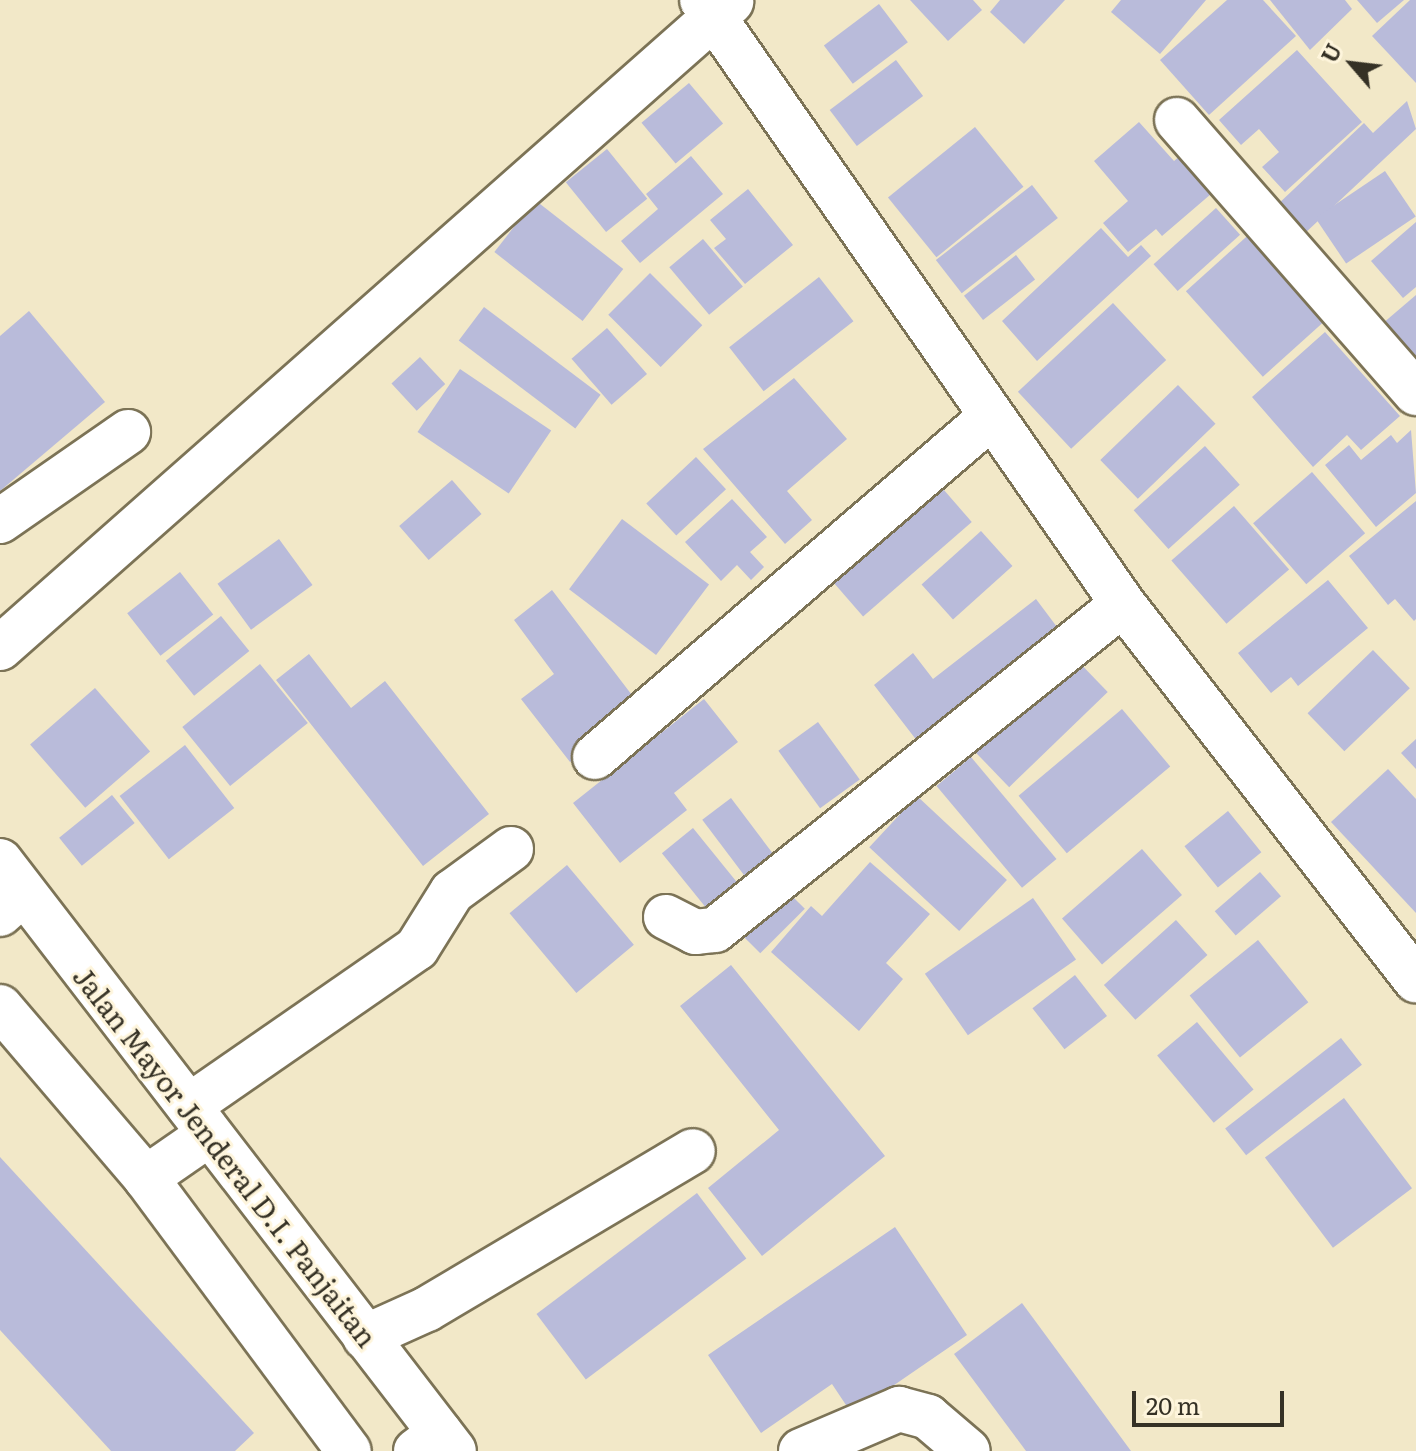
<!DOCTYPE html>
<style>
body{margin:0}
#map{position:relative;width:1416px;height:1451px;overflow:hidden;background:#f2e8c8;font-family:Literata,serif}
div>[style]{position:absolute}
.building>*{inset:0;background:#b9bbda;transform-origin:0 0}
.roads{filter:drop-shadow(2px 0 #7c7356) drop-shadow(-2px 0 #7c7356) drop-shadow(0 2px #7c7356) drop-shadow(0 -2px #7c7356)}
.minor>*{height:44px;margin:-22px;padding:0 22px;transform-origin:22px;border-radius:22px;background:#fff}
.highway>*{height:44px;margin:-22px;padding:0 22px;transform-origin:22px;border-radius:22px;background:#fff}
span{translate:-50% -50%;white-space:nowrap;text-align:center;line-height:1.15;-webkit-text-stroke:6px #fef5dc;paint-order:stroke}
.street-label{font-size:28px;color:#353125}
.north{position:absolute;left:1312px;top:24px;width:80px;height:80px;-webkit-text-stroke:6px #fef5dc;paint-order:stroke;rotate:298deg;font-size:22px;font-weight:700;line-height:32px;text-align:center;color:#353125}
.north::after{content:'';display:block;margin:auto;width:28px;height:36px;background:#353125;clip-path:polygon(50% 0,100% 100%,50% 72%,0 100%)}
.scale{position:absolute;left:1132px;top:1391px;width:152px;height:36px;box-sizing:border-box;border:4px solid #353125;border-top:0;padding-left:10px;font-size:24px;line-height:28px;white-space:nowrap;color:#353125;-webkit-text-stroke:6px #fef5dc;paint-order:stroke}
</style>
<div id="map">
<div class="building">
<div style="clip-path:polygon(910px 0,973px 0,982px 10px,948px 41px)"></div>
<div style="clip-path:polygon(1000px 0,1065px 0,1024px 44px,990px 12px)"></div>
<div style="clip-path:polygon(1121px 0,1206px 0,1160px 54px,1111px 12px)"></div>
<div style="clip-path:polygon(1227px 0,1263px 0,1296px 36px,1209px 115px,1160px 60px)"></div>
<div style="clip-path:polygon(1270px 0,1345px 0,1352px 9px,1310px 50px)"></div>
<div style="clip-path:polygon(1357px 0,1404px 0,1377px 23px)"></div>
<div style="clip-path:polygon(1410px 0,1416px 0,1416px 83px,1372px 36px)"></div>
<div style="left:879px;top:4px;width:48px;height:69px;rotate:53deg"></div>
<div style="clip-path:polygon(1297px 50px,1362px 122px,1285px 192px,1262px 167px,1279px 152px,1259px 129px,1241px 145px,1219px 120px)"></div>
<div style="left:896px;top:60px;width:45px;height:83px;rotate:53deg"></div>
<div style="left:689px;top:83px;width:53px;height:62px;rotate:50deg"></div>
<div style="clip-path:polygon(1407px 101px,1416px 129px,1303px 235px,1276px 206px,1364px 123px,1373px 133px)"></div>
<div style="clip-path:polygon(1139px 122px,1174px 161px,1186px 151px,1218px 188px,1162px 236px,1156px 229px,1128px 252px,1103px 223px,1128px 201px,1094px 161px)"></div>
<div style="left:975px;top:127px;width:77px;height:112px;rotate:51deg"></div>
<div style="left:607px;top:149px;width:64px;height:53px;rotate:51deg"></div>
<div style="clip-path:polygon(691px 156px,723px 194px,640px 263px,621px 241px,658px 209px,646px 194px)"></div>
<div style="left:1385px;top:171px;width:55px;height:84px;rotate:56deg"></div>
<div style="left:1032px;top:185px;width:42px;height:122px;rotate:52deg"></div>
<div style="clip-path:polygon(748px 189px,793px 245px,745px 284px,714px 248px,726px 239px,710px 220px)"></div>
<div style="left:535px;top:200px;width:112px;height:66px;rotate:38deg"></div>
<div style="left:1216px;top:208px;width:36px;height:84px;rotate:48deg"></div>
<div style="clip-path:polygon(1416px 222px,1416px 287px,1403px 298px,1371px 261px)"></div>
<div style="clip-path:polygon(1101px 228px,1128px 257px,1141px 245px,1151px 256px,1037px 361px,1002px 321px)"></div>
<div style="left:1255px;top:229px;width:115px;height:93px;rotate:48deg"></div>
<div style="left:703px;top:239px;width:62px;height:44px;rotate:50deg"></div>
<div style="left:1016px;top:255px;width:31px;height:66px;rotate:52deg"></div>
<div style="left:650px;top:273px;width:74px;height:59px;rotate:45deg"></div>
<div style="left:819px;top:277px;width:56px;height:114px;rotate:52deg"></div>
<div style="clip-path:polygon(1416px 295px,1416px 364px,1382px 324px)"></div>
<div style="left:1113px;top:303px;width:78px;height:130px;rotate:47deg"></div>
<div style="left:484px;top:307px;width:146px;height:42px;rotate:37deg"></div>
<div style="clip-path:polygon(29px 311px,105px 402px,0 491px,0 336px)"></div>
<div style="left:607px;top:328px;width:61px;height:47px;rotate:49deg"></div>
<div style="clip-path:polygon(1325px 332px,1400px 416px,1361px 450px,1347px 435px,1313px 467px,1252px 397px)"></div>
<div style="left:420px;top:357px;width:37px;height:39px;rotate:47deg"></div>
<div style="left:460px;top:369px;width:110px;height:76px;rotate:34deg"></div>
<div style="clip-path:polygon(794px 378px,847px 439px,787px 491px,812px 520px,785px 544px,703px 449px)"></div>
<div style="left:1178px;top:385px;width:54px;height:108px;rotate:46deg"></div>
<div style="clip-path:polygon(1411px 430px,1416px 493px,1376px 527px,1325px 465px,1349px 445px,1361px 460px,1391px 435px,1397px 443px)"></div>
<div style="left:1205px;top:446px;width:52px;height:96px;rotate:48deg"></div>
<div style="left:696px;top:457px;width:44px;height:68px;rotate:47deg"></div>
<div style="left:1312px;top:472px;width:81px;height:78px;rotate:49deg"></div>
<div style="left:452px;top:480px;width:45px;height:70px;rotate:49deg"></div>
<div style="left:937px;top:482px;width:53px;height:144px;rotate:49deg"></div>
<div style="clip-path:polygon(732px 499px,767px 537px,750px 552px,764px 567px,751px 580px,737px 565px,721px 581px,685px 542px)"></div>
<div style="clip-path:polygon(1416px 501px,1416px 619px,1414px 621px,1395px 599px,1388px 605px,1349px 556px)"></div>
<div style="left:1234px;top:506px;width:84px;height:83px;rotate:49deg"></div>
<div style="left:622px;top:519px;width:109px;height:88px;rotate:37deg"></div>
<div style="left:981px;top:531px;width:47px;height:80px;rotate:48deg"></div>
<div style="left:279px;top:539px;width:57px;height:76px;rotate:54deg"></div>
<div style="left:180px;top:572px;width:54px;height:67px;rotate:52deg"></div>
<div style="clip-path:polygon(1328px 580px,1368px 628px,1298px 686px,1291px 677px,1271px 693px,1238px 653px)"></div>
<div style="clip-path:polygon(552px 590px,641px 707px,570px 762px,521px 699px,554px 674px,514px 620px)"></div>
<div style="clip-path:polygon(1036px 599px,1063px 635px,921px 746px,874px 685px,913px 653px,933px 679px)"></div>
<div style="left:221px;top:616px;width:45px;height:71px;rotate:51deg"></div>
<div style="left:1373px;top:650px;width:53px;height:91px;rotate:46deg"></div>
<div style="clip-path:polygon(309px 654px,351px 708px,385px 681px,489px 814px,423px 866px,276px 680px)"></div>
<div style="left:1073px;top:656px;width:50px;height:137px;rotate:46deg"></div>
<div style="left:260px;top:664px;width:76px;height:100px;rotate:51deg"></div>
<div style="left:95px;top:688px;width:84px;height:86px;rotate:49deg"></div>
<div style="clip-path:polygon(704px 699px,738px 742px,674px 793px,687px 810px,620px 863px,573px 803px)"></div>
<div style="left:1122px;top:709px;width:75px;height:135px;rotate:50deg"></div>
<div style="left:818px;top:722px;width:71px;height:49px;rotate:54deg"></div>
<div style="clip-path:polygon(1416px 739px,1416px 769px,1401px 753px)"></div>
<div style="left:185px;top:745px;width:80px;height:83px;rotate:52deg"></div>
<div style="left:971px;top:757px;width:133px;height:45px;rotate:50deg"></div>
<div style="clip-path:polygon(1388px 769px,1416px 799px,1416px 913px,1331px 822px)"></div>
<div style="left:112px;top:795px;width:36px;height:68px;rotate:51deg"></div>
<div style="left:917px;top:796px;width:123px;height:70px;rotate:43deg"></div>
<div style="left:731px;top:798px;width:79px;height:36px;rotate:53deg"></div>
<div style="left:1228px;top:811px;width:53px;height:56px;rotate:51deg"></div>
<div style="left:693px;top:828px;width:83px;height:40px;rotate:51deg"></div>
<div style="left:1142px;top:849px;width:61px;height:106px;rotate:49deg"></div>
<div style="clip-path:polygon(870px 862px,930px 914px,886px 963px,903px 979px,859px 1031px,771px 952px,811px 906px,822px 916px)"></div>
<div style="left:567px;top:865px;width:104px;height:75px;rotate:50deg"></div>
<div style="left:1260px;top:872px;width:32px;height:60px;rotate:49deg"></div>
<div style="left:785px;top:889px;width:28px;height:63px;rotate:45deg"></div>
<div style="left:1033px;top:898px;width:75px;height:132px;rotate:55deg"></div>
<div style="left:1176px;top:920px;width:47px;height:97px;rotate:48deg"></div>
<div style="left:1258px;top:940px;width:80px;height:88px;rotate:51deg"></div>
<div style="clip-path:polygon(731px 965px,885px 1156px,762px 1256px,708px 1188px,779px 1130px,680px 1006px)"></div>
<div style="left:1075px;top:975px;width:52px;height:54px;rotate:52deg"></div>
<div style="left:1197px;top:1022px;width:88px;height:52px;rotate:50deg"></div>
<div style="left:1341px;top:1038px;width:34px;height:147px;rotate:52deg"></div>
<div style="left:1344px;top:1098px;width:113px;height:99px;rotate:53deg"></div>
<div style="clip-path:polygon(0 1157px,254px 1433px,235px 1451px,111px 1451px,0 1330px)"></div>
<div style="left:697px;top:1193px;width:82px;height:201px;rotate:53deg"></div>
<div style="clip-path:polygon(895px 1227px,967px 1335px,852px 1414px,832px 1384px,761px 1433px,708px 1355px)"></div>
<div style="clip-path:polygon(1022px 1303px,1131px 1451px,1026px 1451px,954px 1354px)"></div>
</div>
<div class="roads">
<div class="minor">
<div style="left:702px;top:0;width:736px;rotate:55.12deg"></div>
<div style="left:1123px;top:604px;width:477px;rotate:52.1deg"></div>
<div style="left:1177px;top:120px;width:363px;rotate:48.8deg"></div>
<div style="left:0;top:521px;width:156px;rotate:-34.8deg"></div>
<div style="left:0;top:648px;width:976px;rotate:-41.47deg"></div>
<div style="left:595px;top:757px;width:522px;rotate:-40.65deg"></div>
<div style="left:0;top:914px;width:31px;rotate:-42deg"></div>
<div style="left:666px;top:917px;width:33px;rotate:27deg"></div>
<div style="left:695px;top:932px;width:20px;rotate:-6deg"></div>
<div style="left:715px;top:930px;width:522px;rotate:-38.63deg"></div>
<div style="left:0;top:1007px;width:225px;rotate:49.5deg"></div>
<div style="left:146px;top:1178px;width:340px;rotate:53.4deg"></div>
<div style="left:189px;top:1106px;width:277px;rotate:-34.7deg"></div>
<div style="left:417px;top:948px;width:66px;rotate:-58deg"></div>
<div style="left:452px;top:892px;width:73px;rotate:-36.1deg"></div>
<div style="left:146px;top:1178px;width:75px;rotate:-34.7deg"></div>
<div style="left:365px;top:1337px;width:68px;rotate:-24.3deg"></div>
<div style="left:427px;top:1309px;width:309px;rotate:-30.7deg"></div>
<div style="left:416px;top:1451px;width:30px;rotate:-37deg"></div>
<div style="left:801px;top:1451px;width:107px;rotate:-23.2deg"></div>
<div style="left:899px;top:1409px;width:30px;rotate:15deg"></div>
<div style="left:928px;top:1417px;width:52px;rotate:40.4deg"></div>
</div>
<div class="highway">
<div style="left:0;top:861px;width:744px;rotate:52.42deg"></div>
</div>
</div>
<div class="street-label">
<span style="left:226px;top:1156px;rotate:52deg">Jalan Mayor Jenderal D.I. Panjaitan</span>
</div>
<div class="north">U</div>
<div class="scale">20 m</div>
</div>
